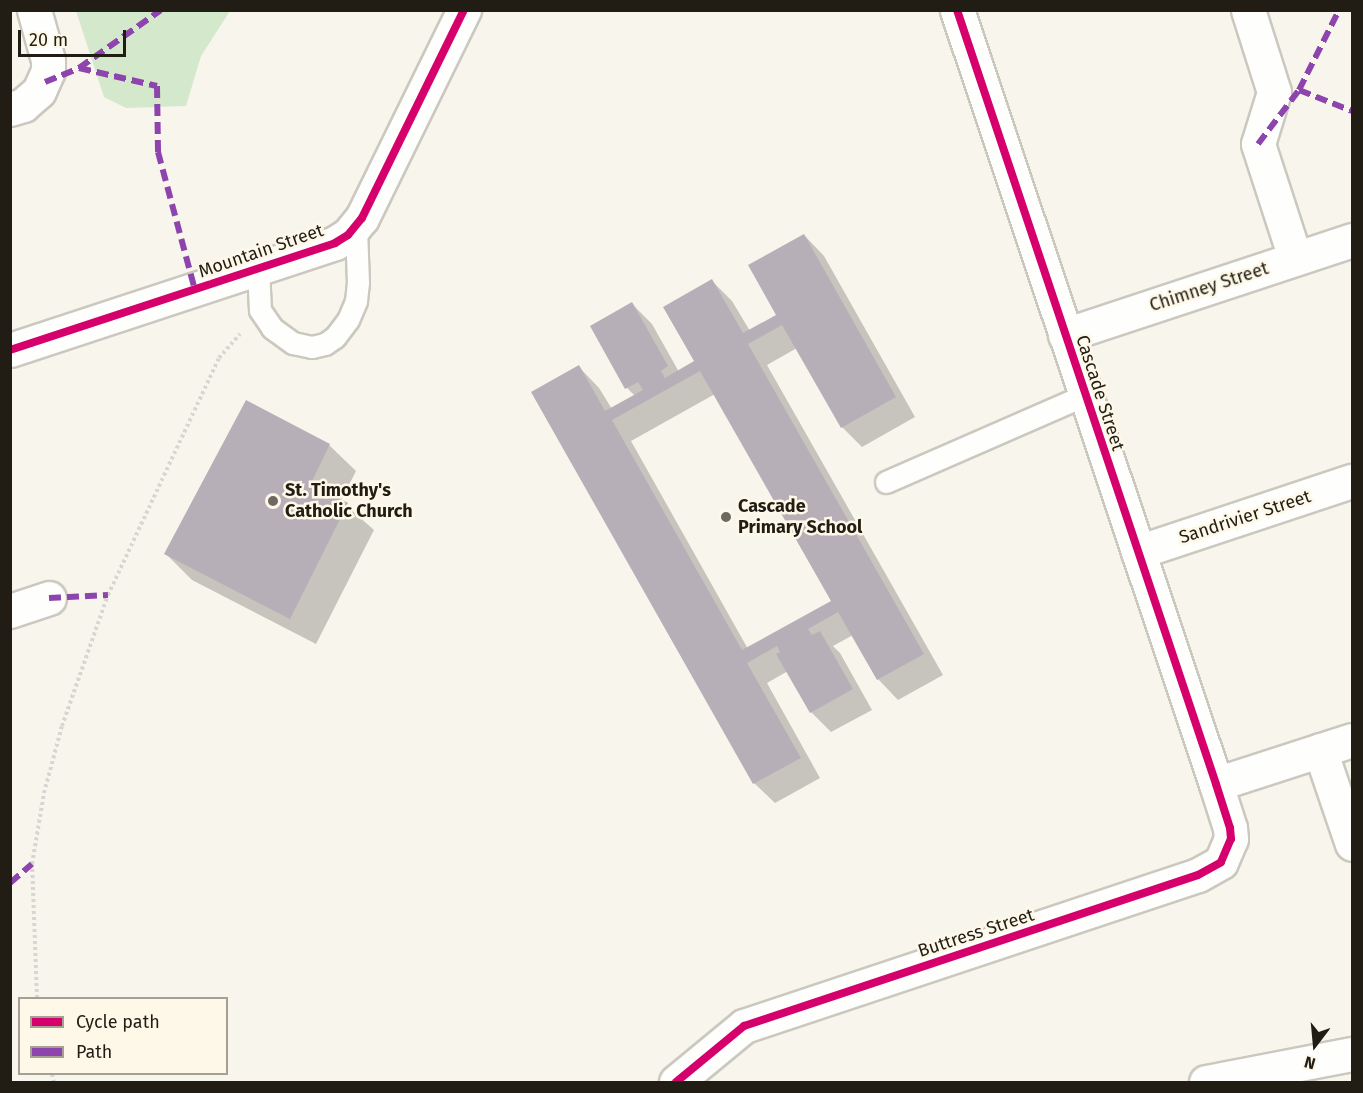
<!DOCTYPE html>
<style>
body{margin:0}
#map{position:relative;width:1363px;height:1093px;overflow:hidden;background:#f8f5ed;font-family:"Fira Sans",sans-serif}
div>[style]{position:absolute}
.green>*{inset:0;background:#d4e8cb}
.shadow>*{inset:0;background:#0003}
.building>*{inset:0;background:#b7afb8}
.path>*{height:4px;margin-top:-2px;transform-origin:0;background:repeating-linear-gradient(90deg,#d7d6d3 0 3px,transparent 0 6px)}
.roads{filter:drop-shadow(2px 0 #cbc8bf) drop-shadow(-2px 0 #cbc8bf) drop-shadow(0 2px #cbc8bf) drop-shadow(0 -2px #cbc8bf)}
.service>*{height:21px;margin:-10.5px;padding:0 10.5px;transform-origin:10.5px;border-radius:10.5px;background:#fefefc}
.minor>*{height:33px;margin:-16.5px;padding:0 16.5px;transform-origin:16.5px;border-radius:16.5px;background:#fefefc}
.primary>*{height:33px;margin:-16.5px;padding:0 16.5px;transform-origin:16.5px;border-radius:16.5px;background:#fefefc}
.quiet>*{height:6px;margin-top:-3px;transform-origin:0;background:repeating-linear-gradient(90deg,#8e44ad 0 12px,transparent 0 18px)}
.cycleway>*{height:8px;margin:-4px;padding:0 4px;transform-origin:4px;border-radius:4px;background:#d6006c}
.dots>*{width:16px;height:16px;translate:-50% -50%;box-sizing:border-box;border:3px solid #fdf8e8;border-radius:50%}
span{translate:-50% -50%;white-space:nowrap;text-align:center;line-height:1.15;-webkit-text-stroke:5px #fdf8e8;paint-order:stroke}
.street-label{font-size:18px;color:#211d14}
.poi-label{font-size:18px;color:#211d14;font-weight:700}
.left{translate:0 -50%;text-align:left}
.frame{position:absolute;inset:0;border:12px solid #211d14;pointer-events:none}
.legend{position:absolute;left:18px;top:997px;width:210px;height:78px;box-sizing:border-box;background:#fdf8e8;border:2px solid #a5a093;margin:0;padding:8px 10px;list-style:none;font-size:18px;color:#211d14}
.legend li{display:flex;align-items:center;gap:12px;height:30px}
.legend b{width:30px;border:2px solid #a5a093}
.north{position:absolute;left:1285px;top:1015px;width:60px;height:60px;-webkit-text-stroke:4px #fdf8e8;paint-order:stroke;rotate:196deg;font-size:16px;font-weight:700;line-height:24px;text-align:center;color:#211d14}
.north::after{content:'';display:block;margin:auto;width:21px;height:27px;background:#211d14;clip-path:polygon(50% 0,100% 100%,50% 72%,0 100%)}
.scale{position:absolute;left:18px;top:30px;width:108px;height:27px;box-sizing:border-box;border:3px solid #211d14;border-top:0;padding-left:8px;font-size:18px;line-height:21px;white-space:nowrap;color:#211d14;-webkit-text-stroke:4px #fdf8e8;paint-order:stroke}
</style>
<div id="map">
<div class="green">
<div style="clip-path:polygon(76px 11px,76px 10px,230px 11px,201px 56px,186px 106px,126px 108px,104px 97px)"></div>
</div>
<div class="shadow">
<div style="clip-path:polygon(evenodd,804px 235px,824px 256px,915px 417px,862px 447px,842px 427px,797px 348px,767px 365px,943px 675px,898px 700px,878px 679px,853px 635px,833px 646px,840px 653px,872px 710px,831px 732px,811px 712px,788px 671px,767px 683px,820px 778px,775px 803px,754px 783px,579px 367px,599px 388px,612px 409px,635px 396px,627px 388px,632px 304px,652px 324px,679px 372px,696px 362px,712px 281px,732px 301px,750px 331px,778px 315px,804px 235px,715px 394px,833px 602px,748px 649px,631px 441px,715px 394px)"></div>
<div style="clip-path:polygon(247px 402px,329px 445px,356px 471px,341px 501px,374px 530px,316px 644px,192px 580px,166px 554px)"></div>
</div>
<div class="building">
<div style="clip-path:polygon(evenodd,804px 234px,896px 397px,841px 428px,782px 325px,748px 344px,924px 654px,877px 680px,838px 612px,808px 629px,812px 635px,820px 631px,853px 689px,810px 713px,776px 654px,780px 652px,777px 646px,747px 663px,801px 758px,753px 784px,531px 392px,579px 365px,605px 411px,643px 390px,638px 382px,625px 389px,590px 326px,632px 302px,668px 366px,661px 371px,665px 378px,694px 361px,663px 307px,712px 279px,743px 333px,776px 315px,748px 265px,804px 234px,700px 371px,831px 601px,742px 650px,612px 420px,700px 371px)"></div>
<div style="clip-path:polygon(246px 400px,330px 444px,311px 483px,348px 503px,290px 619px,164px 554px)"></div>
</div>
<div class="path">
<div style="left:37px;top:998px;width:134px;rotate:-92.1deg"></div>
<div style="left:32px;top:864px;width:72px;rotate:-80.4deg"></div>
<div style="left:44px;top:793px;width:69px;rotate:-75deg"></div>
<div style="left:62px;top:726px;width:139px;rotate:-70.7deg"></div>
<div style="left:108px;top:595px;width:262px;rotate:-64.9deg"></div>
<div style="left:219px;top:358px;width:32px;rotate:-49deg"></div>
<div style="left:52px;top:1074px;width:8px;rotate:76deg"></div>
</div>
<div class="roads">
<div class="service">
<div style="left:258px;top:268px;width:42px;rotate:87.3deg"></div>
<div style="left:260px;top:310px;width:22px;rotate:56deg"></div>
<div style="left:272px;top:328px;width:26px;rotate:36deg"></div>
<div style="left:293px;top:343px;width:19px;rotate:12deg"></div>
<div style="left:312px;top:347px;width:13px;rotate:-13deg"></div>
<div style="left:325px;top:344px;width:12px;rotate:-35deg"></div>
<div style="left:335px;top:337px;width:21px;rotate:-53deg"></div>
<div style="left:348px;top:320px;width:21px;rotate:-67deg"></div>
<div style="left:356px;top:301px;width:18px;rotate:-84deg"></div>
<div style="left:358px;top:283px;width:55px;rotate:-92.1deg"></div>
<div style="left:886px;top:482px;width:217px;rotate:-23.6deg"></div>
</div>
<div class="minor">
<div style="left:1248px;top:10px;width:86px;rotate:72.4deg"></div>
<div style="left:1274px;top:92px;width:54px;rotate:107.1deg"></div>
<div style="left:1258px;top:144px;width:120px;rotate:72deg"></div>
<div style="left:10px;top:109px;width:14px;rotate:-17deg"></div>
<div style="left:23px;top:105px;width:21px;rotate:-41deg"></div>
<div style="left:39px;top:91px;width:22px;rotate:-66deg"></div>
<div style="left:48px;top:71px;width:11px;rotate:-90deg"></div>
<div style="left:48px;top:60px;width:52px;rotate:-105.6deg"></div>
<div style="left:1065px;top:335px;width:302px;rotate:-18.3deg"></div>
<div style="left:10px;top:350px;width:342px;rotate:-18.2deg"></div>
<div style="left:335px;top:243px;width:15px;rotate:-32deg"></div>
<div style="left:348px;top:235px;width:22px;rotate:-51deg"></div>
<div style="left:362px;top:218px;width:232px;rotate:-63.9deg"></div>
<div style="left:1138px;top:552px;width:225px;rotate:-18.4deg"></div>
<div style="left:10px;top:611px;width:41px;rotate:-18.4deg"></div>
<div style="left:1320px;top:750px;width:99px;rotate:71.2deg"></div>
<div style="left:1216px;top:784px;width:143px;rotate:-17.9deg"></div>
<div style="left:676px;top:1082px;width:88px;rotate:-39.5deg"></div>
<div style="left:744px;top:1026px;width:478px;rotate:-18.4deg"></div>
<div style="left:1198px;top:875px;width:26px;rotate:-29deg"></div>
<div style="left:1221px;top:862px;width:25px;rotate:-67deg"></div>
<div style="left:1231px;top:839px;width:11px;rotate:-95deg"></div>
<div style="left:1230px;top:828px;width:46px;rotate:-107.7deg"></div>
<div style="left:1216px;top:784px;width:816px;rotate:-108.5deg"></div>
</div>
<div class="primary">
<div style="left:1206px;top:1082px;width:149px;rotate:-10.9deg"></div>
</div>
</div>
<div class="quiet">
<div style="left:79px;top:68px;width:80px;rotate:13deg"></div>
<div style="left:157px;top:86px;width:66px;rotate:89.1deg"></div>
<div style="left:158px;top:152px;width:143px;rotate:75deg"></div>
<div style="left:45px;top:82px;width:37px;rotate:-22deg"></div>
<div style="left:79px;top:68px;width:100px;rotate:-35.3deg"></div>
<div style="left:1299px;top:90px;width:57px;rotate:21.6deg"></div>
<div style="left:1258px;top:144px;width:68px;rotate:-52.8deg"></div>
<div style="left:1299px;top:90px;width:89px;rotate:-63.4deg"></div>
<div style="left:49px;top:598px;width:59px;rotate:-2.9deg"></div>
<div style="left:10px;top:883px;width:29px;rotate:-41deg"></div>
</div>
<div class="cycleway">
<div style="left:10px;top:350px;width:342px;rotate:-18.2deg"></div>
<div style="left:335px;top:243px;width:15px;rotate:-32deg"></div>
<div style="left:348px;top:235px;width:22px;rotate:-51deg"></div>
<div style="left:362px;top:218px;width:232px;rotate:-63.9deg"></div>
<div style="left:676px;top:1082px;width:88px;rotate:-39.5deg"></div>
<div style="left:744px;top:1026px;width:478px;rotate:-18.4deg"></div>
<div style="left:1198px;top:875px;width:26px;rotate:-29deg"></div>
<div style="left:1221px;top:862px;width:25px;rotate:-67deg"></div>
<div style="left:1231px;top:839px;width:11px;rotate:-95deg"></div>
<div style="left:1230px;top:828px;width:46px;rotate:-107.7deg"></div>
<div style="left:1216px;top:784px;width:816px;rotate:-108.5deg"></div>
</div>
<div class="dots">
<div style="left:273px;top:501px;background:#6c6960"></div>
<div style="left:726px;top:517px;background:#6c6960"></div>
</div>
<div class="street-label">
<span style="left:261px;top:251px;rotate:-19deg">Mountain Street</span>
<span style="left:1209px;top:287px;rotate:-18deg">Chimney Street</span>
<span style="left:1100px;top:393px;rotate:72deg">Cascade Street</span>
<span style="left:1245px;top:517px;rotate:-18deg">Sandrivier Street</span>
<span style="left:976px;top:933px;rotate:-18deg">Buttress Street</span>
</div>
<div class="poi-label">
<span class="left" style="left:285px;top:501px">St. Timothy's<br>Catholic Church</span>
<span class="left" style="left:738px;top:517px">Cascade<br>Primary School</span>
</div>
<div class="frame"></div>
<ul class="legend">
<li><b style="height:8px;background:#d6006c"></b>Cycle path</li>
<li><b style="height:8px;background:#8e44ad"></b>Path</li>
</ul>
<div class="north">N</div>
<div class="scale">20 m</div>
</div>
